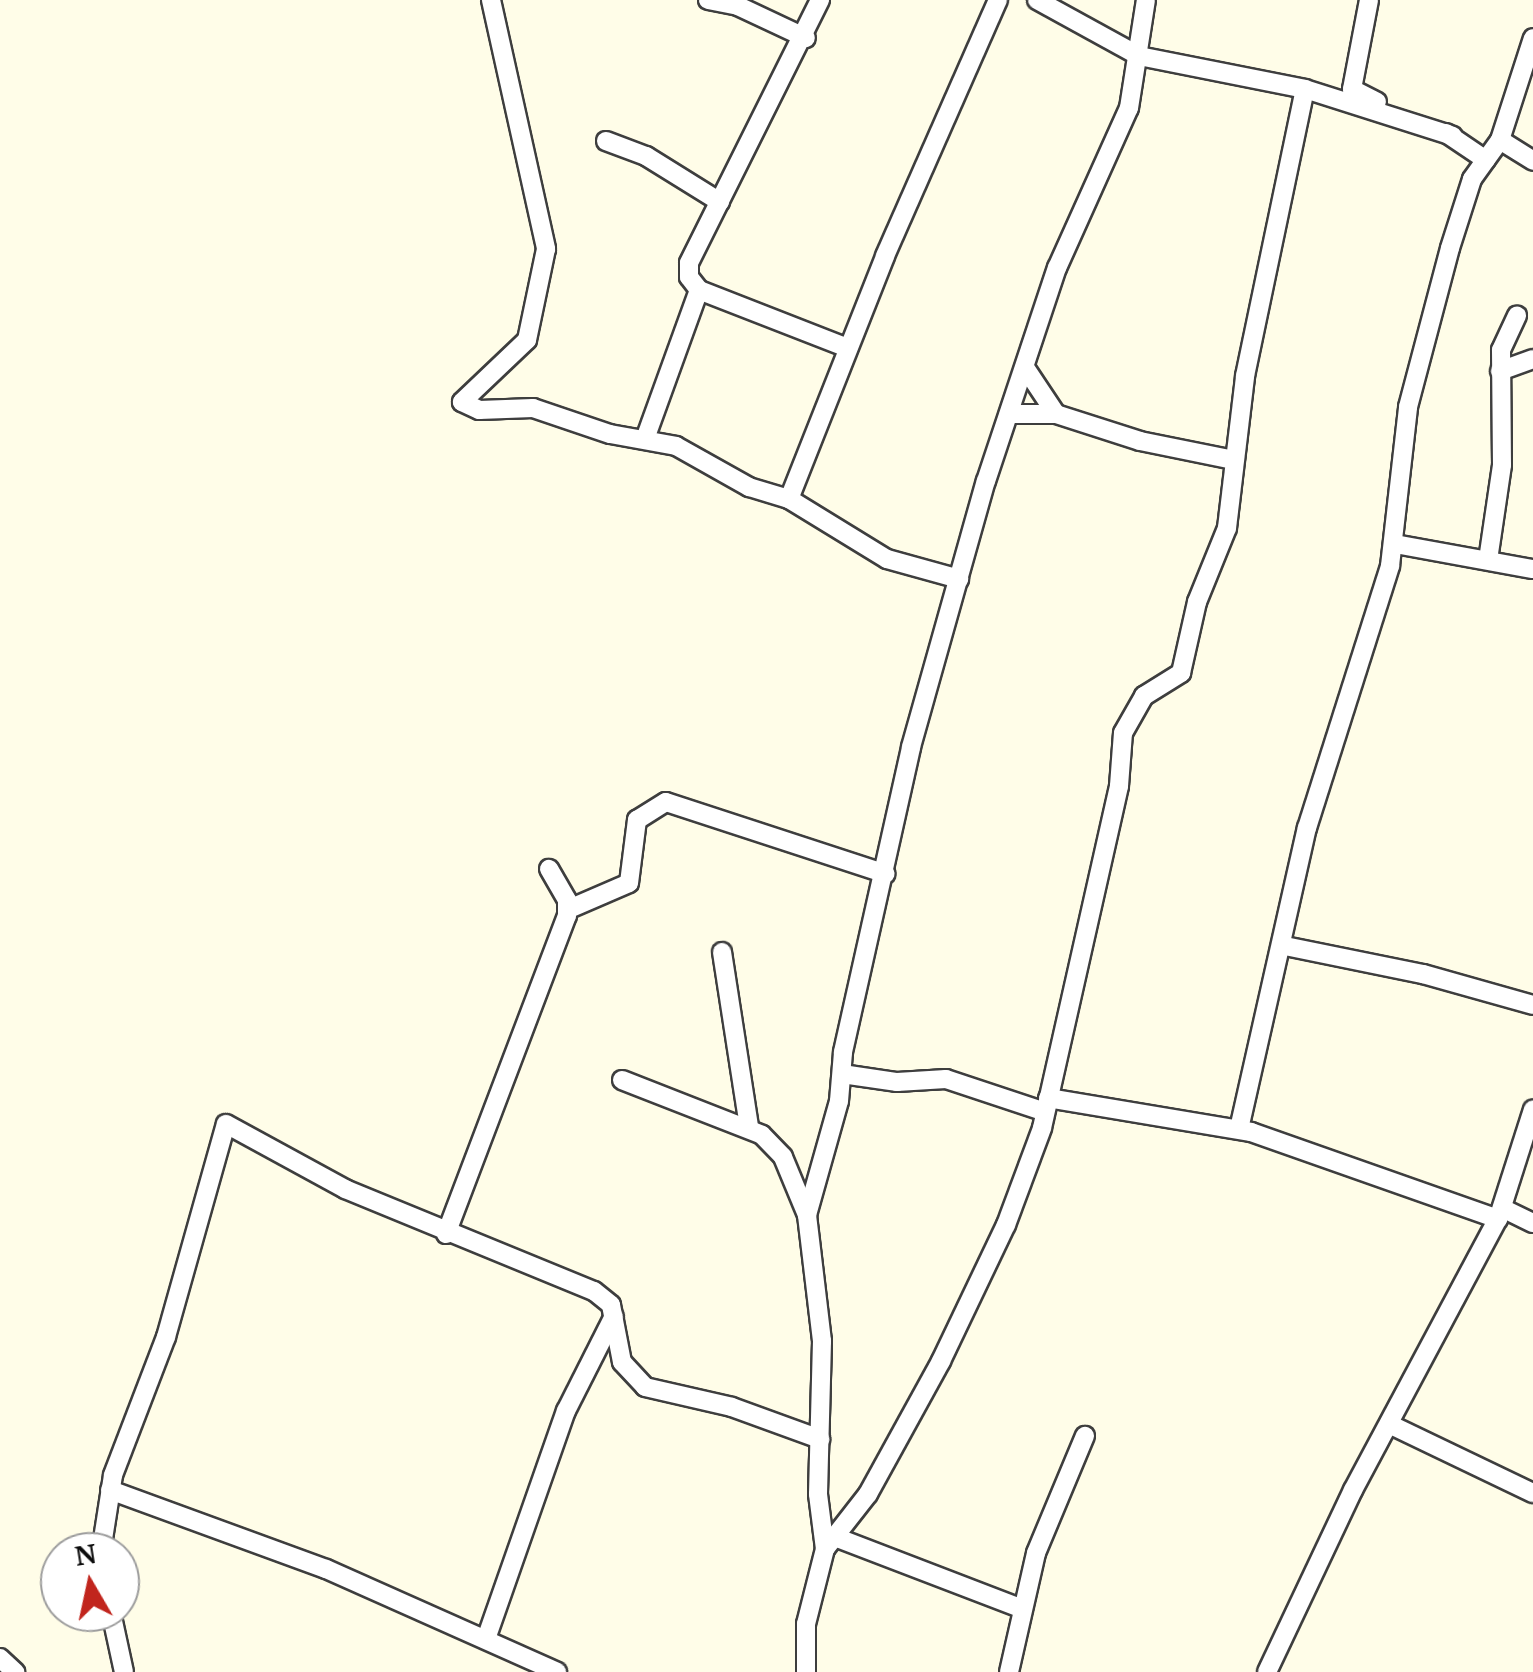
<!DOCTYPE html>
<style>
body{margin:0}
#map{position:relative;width:1533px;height:1672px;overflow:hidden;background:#fffde8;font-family:"PT Serif",serif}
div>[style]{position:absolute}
.roads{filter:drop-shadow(2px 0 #3e3e3e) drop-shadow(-2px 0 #3e3e3e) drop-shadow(0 2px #3e3e3e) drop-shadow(0 -2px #3e3e3e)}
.street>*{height:18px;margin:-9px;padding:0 9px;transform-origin:9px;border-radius:9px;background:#fff}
span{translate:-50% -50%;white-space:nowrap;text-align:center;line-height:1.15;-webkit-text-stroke:10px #fff;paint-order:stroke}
.north{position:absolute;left:40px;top:1532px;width:100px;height:100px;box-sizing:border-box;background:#fff;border:2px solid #9d9d9d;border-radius:50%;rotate:351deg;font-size:28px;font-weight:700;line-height:40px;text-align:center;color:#0b0b0b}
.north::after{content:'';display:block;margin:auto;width:35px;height:45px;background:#c1251d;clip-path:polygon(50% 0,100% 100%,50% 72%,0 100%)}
</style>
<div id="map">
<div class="roads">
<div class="street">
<div style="left:491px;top:0;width:255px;rotate:77.5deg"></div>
<div style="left:546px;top:249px;width:93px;rotate:101.8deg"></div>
<div style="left:527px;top:340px;width:90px;rotate:136.4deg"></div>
<div style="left:462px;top:402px;width:19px;rotate:25deg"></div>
<div style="left:479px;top:410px;width:54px;rotate:-2.1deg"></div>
<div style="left:533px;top:408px;width:81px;rotate:18.7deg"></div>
<div style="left:610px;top:434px;width:67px;rotate:10.3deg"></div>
<div style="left:676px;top:446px;width:84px;rotate:29.3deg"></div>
<div style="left:749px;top:487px;width:42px;rotate:16.7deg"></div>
<div style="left:789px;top:499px;width:115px;rotate:31.5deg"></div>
<div style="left:887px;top:559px;width:75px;rotate:15.5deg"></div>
<div style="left:708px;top:0;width:31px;rotate:11deg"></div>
<div style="left:738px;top:6px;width:75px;rotate:25.2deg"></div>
<div style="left:820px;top:0;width:294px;rotate:116.5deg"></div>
<div style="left:689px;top:263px;width:14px;rotate:90deg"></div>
<div style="left:689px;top:277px;width:16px;rotate:52deg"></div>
<div style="left:699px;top:290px;width:160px;rotate:21.3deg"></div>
<div style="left:1037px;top:0;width:116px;rotate:28.8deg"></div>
<div style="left:1139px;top:56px;width:169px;rotate:11.2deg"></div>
<div style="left:1305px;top:89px;width:155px;rotate:17.6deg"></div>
<div style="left:1369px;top:0;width:91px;rotate:100.8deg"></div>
<div style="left:1352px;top:89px;width:28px;rotate:27deg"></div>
<div style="left:1446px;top:133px;width:48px;rotate:34deg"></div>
<div style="left:1500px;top:140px;width:39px;rotate:32deg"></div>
<div style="left:606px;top:141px;width:43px;rotate:20.6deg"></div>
<div style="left:646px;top:156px;width:87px;rotate:31.9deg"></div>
<div style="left:1026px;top:369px;width:54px;rotate:56.3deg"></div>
<div style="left:1500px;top:371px;width:35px;rotate:-20deg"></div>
<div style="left:1013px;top:414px;width:43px"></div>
<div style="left:1056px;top:414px;width:88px;rotate:17.8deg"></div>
<div style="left:1140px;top:441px;width:95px;rotate:11.5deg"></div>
<div style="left:645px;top:439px;width:158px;rotate:-70.1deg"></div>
<div style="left:789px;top:499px;width:261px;rotate:-68.4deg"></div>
<div style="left:885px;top:256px;width:280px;rotate:-66.2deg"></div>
<div style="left:1395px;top:544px;width:140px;rotate:10.3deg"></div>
<div style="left:1488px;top:560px;width:96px;rotate:-81.6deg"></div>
<div style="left:1502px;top:465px;width:115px;rotate:-90.5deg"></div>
<div style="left:1501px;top:350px;width:38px;rotate:-65deg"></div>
<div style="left:569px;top:909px;width:65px;rotate:-23.4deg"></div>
<div style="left:629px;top:883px;width:64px;rotate:-82.8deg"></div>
<div style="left:637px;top:820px;width:34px;rotate:-32deg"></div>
<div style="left:666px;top:802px;width:231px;rotate:18.1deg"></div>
<div style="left:1285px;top:946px;width:141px;rotate:11.5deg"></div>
<div style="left:1423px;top:974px;width:114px;rotate:15.7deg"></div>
<div style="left:722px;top:952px;width:177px;rotate:81.2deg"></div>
<div style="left:842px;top:1074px;width:56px;rotate:8.3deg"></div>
<div style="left:897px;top:1082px;width:49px;rotate:-3.5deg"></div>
<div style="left:946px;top:1079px;width:104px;rotate:18.4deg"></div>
<div style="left:622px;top:1080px;width:150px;rotate:21.4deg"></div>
<div style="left:762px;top:1135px;width:30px;rotate:46deg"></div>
<div style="left:783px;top:1157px;width:63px;rotate:67.5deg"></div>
<div style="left:1048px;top:1098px;width:206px;rotate:9.5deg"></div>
<div style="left:1251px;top:1132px;width:262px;rotate:19.4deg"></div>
<div style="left:1239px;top:1129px;width:309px;rotate:-77.3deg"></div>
<div style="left:1307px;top:828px;width:275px;rotate:-72.4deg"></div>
<div style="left:1390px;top:566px;width:160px;rotate:-83.5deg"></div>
<div style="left:1408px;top:407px;width:164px;rotate:-75.2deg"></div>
<div style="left:1450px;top:248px;width:72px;rotate:-72.3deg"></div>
<div style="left:1472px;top:179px;width:48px;rotate:-54.3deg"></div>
<div style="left:1500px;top:140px;width:107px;rotate:-72.1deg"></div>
<div style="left:1502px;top:1208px;width:34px;rotate:26deg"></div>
<div style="left:446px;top:1234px;width:340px;rotate:-69.2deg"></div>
<div style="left:567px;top:916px;width:16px;rotate:-90deg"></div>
<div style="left:567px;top:900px;width:36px;rotate:-120deg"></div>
<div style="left:1389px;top:1424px;width:160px;rotate:25.6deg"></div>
<div style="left:110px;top:1490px;width:230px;rotate:20.1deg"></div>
<div style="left:326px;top:1569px;width:253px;rotate:24deg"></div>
<div style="left:835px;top:1537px;width:198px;rotate:21deg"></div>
<div style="left:825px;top:1549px;width:70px;rotate:-52deg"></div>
<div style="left:868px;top:1494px;width:152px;rotate:-61.2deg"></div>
<div style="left:941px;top:1361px;width:151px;rotate:-64.5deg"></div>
<div style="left:1006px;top:1225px;width:103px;rotate:-69.6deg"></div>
<div style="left:1042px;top:1128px;width:351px;rotate:-77.3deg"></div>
<div style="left:1119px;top:786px;width:53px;rotate:-85.7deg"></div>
<div style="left:1123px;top:733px;width:43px;rotate:-60.4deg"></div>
<div style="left:1144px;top:696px;width:44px;rotate:-31.9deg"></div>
<div style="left:1181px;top:673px;width:73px;rotate:-77.3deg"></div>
<div style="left:1197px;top:602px;width:80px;rotate:-67.9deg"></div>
<div style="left:1227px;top:528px;width:153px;rotate:-83.2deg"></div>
<div style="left:1245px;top:376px;width:293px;rotate:-78.2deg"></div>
<div style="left:101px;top:1552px;width:78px;rotate:-81.1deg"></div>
<div style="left:113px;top:1475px;width:148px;rotate:-69deg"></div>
<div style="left:166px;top:1337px;width:221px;rotate:-74.3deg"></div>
<div style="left:226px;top:1124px;width:136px;rotate:28.6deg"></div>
<div style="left:345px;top:1189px;width:269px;rotate:22.3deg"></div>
<div style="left:594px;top:1291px;width:22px;rotate:39deg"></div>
<div style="left:611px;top:1305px;width:58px;rotate:79.1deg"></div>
<div style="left:622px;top:1362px;width:34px;rotate:47deg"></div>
<div style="left:645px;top:1387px;width:89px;rotate:12.9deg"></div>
<div style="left:732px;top:1407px;width:94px;rotate:20deg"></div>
<div style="left:111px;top:1612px;width:61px;rotate:77.8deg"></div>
<div style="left:486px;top:1639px;width:242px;rotate:-70.7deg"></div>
<div style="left:566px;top:1411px;width:106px;rotate:-63.2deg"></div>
<div style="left:0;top:1658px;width:21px;rotate:43deg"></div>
<div style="left:806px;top:1672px;width:48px;rotate:-90deg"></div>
<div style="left:806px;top:1624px;width:77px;rotate:-75.8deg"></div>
<div style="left:825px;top:1549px;width:55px;rotate:-97.3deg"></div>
<div style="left:818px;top:1494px;width:153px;rotate:-88.5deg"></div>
<div style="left:822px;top:1341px;width:127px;rotate:-96.8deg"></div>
<div style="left:807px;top:1215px;width:118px;rotate:-74.3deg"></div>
<div style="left:839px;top:1101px;width:49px;rotate:-85.3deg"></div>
<div style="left:843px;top:1052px;width:312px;rotate:-77.4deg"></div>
<div style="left:911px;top:747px;width:276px;rotate:-74.3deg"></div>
<div style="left:986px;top:481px;width:225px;rotate:-71.6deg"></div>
<div style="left:1057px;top:268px;width:175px;rotate:-65.8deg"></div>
<div style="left:1129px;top:108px;width:109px;rotate:-81.1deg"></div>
<div style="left:1009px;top:1672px;width:122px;rotate:-77.2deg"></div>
<div style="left:1036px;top:1553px;width:127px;rotate:-67.3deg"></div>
<div style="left:1267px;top:1672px;width:201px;rotate:-64.7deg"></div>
<div style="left:1353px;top:1490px;width:307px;rotate:-61.9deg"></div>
<div style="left:1498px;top:1219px;width:115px;rotate:-72.3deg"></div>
</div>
</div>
<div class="north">N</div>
</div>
